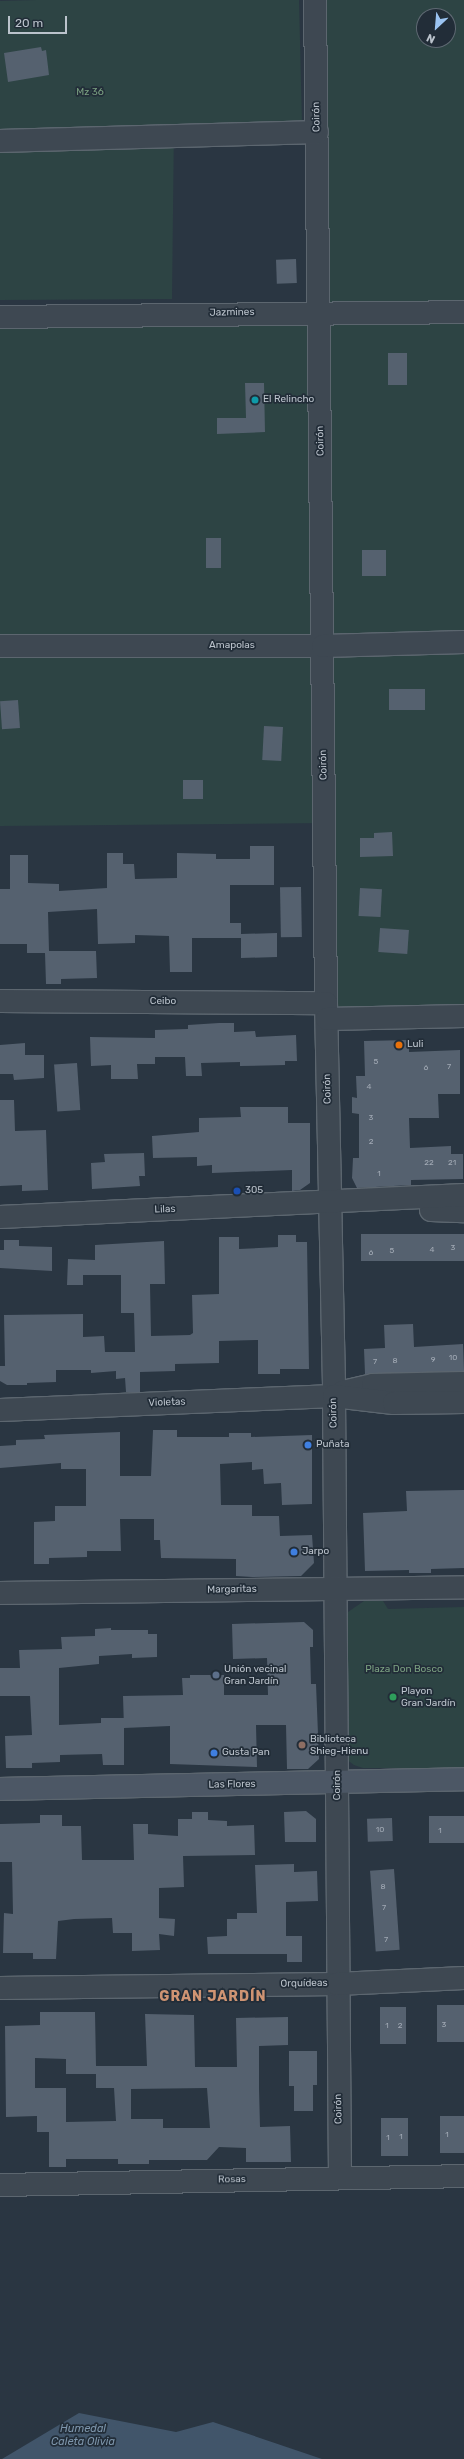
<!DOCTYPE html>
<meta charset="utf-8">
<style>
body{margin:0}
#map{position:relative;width:464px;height:2459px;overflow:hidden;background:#2a3642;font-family:Rubik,sans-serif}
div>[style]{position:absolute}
.green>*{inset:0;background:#2d4444}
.water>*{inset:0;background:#41556a}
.building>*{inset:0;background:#55616f;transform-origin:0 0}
.roads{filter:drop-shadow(1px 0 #5c666f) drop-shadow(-1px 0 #5c666f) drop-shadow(0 1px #5c666f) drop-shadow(0 -1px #5c666f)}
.street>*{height:22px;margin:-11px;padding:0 11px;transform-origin:11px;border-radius:11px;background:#3e4852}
.secondary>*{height:22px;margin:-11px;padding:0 11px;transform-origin:11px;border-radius:11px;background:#4c5765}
.dots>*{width:11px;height:11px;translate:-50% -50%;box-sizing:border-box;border:2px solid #222d38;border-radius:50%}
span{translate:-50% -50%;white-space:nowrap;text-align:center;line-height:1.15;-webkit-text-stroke:3.5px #222d38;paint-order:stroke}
.number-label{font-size:8px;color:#a2aab5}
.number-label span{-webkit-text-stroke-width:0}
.park-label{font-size:10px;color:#7ba081}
.street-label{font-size:10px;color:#bbc3cc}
.poi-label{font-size:10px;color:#bbc3cc}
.left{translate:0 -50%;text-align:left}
.water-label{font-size:11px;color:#7e96ac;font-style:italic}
.district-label{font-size:14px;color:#cf9473;font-weight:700;letter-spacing:1px}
.north{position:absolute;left:416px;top:8px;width:40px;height:40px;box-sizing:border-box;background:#222d38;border:1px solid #5f6973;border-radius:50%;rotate:206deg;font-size:11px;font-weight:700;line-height:16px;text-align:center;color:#bbc3cc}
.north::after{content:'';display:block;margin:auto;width:14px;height:18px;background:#9bc3f1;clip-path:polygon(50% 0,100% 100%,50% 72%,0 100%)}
.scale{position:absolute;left:8px;top:16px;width:59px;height:18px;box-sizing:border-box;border:2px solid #bbc3cc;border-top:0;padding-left:5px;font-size:12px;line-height:14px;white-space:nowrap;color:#bbc3cc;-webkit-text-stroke:3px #222d38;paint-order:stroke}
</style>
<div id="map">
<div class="green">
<div style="clip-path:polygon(37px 0,299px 0,302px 124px,174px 126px,172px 299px,0 300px,0 1px)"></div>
<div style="clip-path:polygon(evenodd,315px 0,464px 0,464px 1016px,327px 1019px,325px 823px,0 826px,0 317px,320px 312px,315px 0,424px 16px,448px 16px,448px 40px,424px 40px,424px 16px)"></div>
<div style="clip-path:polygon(364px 1601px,383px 1601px,388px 1609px,464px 1607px,464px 1768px,363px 1768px,354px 1765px,346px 1759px,345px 1614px)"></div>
</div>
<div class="water">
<div style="clip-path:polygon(79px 2413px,176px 2432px,213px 2422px,322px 2459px,2px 2459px)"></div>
</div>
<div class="building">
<div style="clip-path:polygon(41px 47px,42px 51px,46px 50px,49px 75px,8px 82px,4px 53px)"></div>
<div style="left:296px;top:259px;width:24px;height:20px;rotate:88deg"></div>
<div style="left:388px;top:353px;width:19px;height:32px"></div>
<div style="clip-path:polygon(245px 383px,264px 383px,265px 432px,217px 434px,217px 418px,246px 418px)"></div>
<div style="left:206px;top:538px;width:15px;height:30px"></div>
<div style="left:362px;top:550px;width:24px;height:26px"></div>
<div style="left:389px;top:689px;width:36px;height:21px"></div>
<div style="left:18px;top:700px;width:28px;height:18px;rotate:86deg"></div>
<div style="left:264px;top:726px;width:19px;height:34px;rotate:3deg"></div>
<div style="left:183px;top:780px;width:20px;height:19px"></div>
<div style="clip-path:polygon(392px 832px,393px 856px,360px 857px,360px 838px,374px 838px,374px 833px)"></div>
<div style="clip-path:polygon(250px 846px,274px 846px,274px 885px,230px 885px,230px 923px,241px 923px,241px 934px,277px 933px,277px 957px,241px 958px,241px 938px,192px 938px,192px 972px,170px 972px,169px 936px,135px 935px,135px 943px,98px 944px,97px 909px,48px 912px,49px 951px,96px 951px,97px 978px,61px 979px,61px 984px,46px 984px,45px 953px,27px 953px,27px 944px,0 944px,0 889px,10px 889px,10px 855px,28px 855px,28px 883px,59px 884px,59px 891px,107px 888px,107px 853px,123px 853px,123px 864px,134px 864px,135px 879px,177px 878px,177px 853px,216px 854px,216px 859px,250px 859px)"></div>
<div style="left:301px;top:887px;width:50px;height:21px;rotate:89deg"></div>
<div style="left:360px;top:888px;width:22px;height:28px;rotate:3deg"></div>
<div style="left:380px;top:928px;width:29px;height:24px;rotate:4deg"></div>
<div style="clip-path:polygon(219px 1023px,234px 1023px,234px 1032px,255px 1031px,256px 1037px,296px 1035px,297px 1061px,285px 1061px,285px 1065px,240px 1066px,240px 1062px,201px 1063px,202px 1076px,186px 1076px,185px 1057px,155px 1057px,155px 1064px,137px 1064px,138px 1079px,111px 1079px,111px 1065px,91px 1066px,90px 1037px,155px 1038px,155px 1030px,188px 1029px,188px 1025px)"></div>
<div style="clip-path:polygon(409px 1040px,409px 1052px,460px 1050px,460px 1094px,438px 1094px,439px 1118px,409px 1118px,410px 1148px,451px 1146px,451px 1154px,463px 1154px,463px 1179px,411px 1180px,411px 1185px,357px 1188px,352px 1178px,353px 1158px,359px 1158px,359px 1114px,352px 1113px,352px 1097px,357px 1098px,356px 1076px,365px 1076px,364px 1041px)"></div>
<div style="clip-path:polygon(25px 1043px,25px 1055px,44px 1055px,44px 1078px,14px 1080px,13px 1074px,0 1074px,0 1045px)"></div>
<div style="left:77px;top:1063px;width:47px;height:23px;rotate:86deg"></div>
<div style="clip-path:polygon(0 1100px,14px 1100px,15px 1131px,46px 1130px,48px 1190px,22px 1191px,22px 1185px,0 1186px)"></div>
<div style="clip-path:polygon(240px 1107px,288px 1107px,288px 1123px,310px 1123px,310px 1183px,300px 1190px,292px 1191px,292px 1170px,212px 1173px,212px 1165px,197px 1166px,197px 1157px,153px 1158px,152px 1136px,199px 1132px,199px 1118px,241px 1117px)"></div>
<div style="clip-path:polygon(144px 1153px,145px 1176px,139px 1176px,140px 1186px,92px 1189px,91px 1163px,105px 1162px,104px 1154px)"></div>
<div style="left:464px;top:1234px;width:27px;height:103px;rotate:90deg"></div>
<div style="clip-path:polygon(278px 1235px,296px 1235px,296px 1242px,307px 1242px,309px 1369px,280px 1369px,280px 1374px,258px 1374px,258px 1340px,219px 1341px,219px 1363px,175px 1364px,175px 1371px,140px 1372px,140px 1392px,126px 1392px,125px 1378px,116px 1379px,116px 1371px,91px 1373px,91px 1370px,56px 1370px,56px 1382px,27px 1383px,27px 1385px,7px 1385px,0 1381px,0 1366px,5px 1366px,4px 1315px,83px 1314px,83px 1337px,104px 1336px,105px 1352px,135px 1352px,134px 1313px,121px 1313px,121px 1275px,83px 1275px,83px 1285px,67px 1285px,68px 1259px,95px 1260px,95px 1245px,164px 1241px,165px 1284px,150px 1284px,151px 1336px,190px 1335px,193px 1333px,192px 1295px,219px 1294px,219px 1237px,239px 1237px,239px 1249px,278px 1247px)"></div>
<div style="clip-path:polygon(4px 1240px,19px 1240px,19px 1246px,52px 1247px,52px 1271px,0 1268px,0 1250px,4px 1250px)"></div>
<div style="clip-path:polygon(413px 1324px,414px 1347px,463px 1344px,464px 1371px,365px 1374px,364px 1349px,385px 1348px,384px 1325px)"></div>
<div style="clip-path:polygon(153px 1430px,177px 1430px,177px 1437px,229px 1437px,229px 1433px,251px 1433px,251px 1437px,312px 1435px,312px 1504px,282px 1505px,281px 1483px,264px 1484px,263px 1469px,252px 1470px,252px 1462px,220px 1464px,221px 1505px,252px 1505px,252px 1516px,279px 1516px,280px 1536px,312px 1535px,314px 1563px,301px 1576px,252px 1577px,236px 1576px,236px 1559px,161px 1558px,160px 1540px,154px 1540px,154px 1519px,120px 1519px,121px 1551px,87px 1551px,87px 1557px,49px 1558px,49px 1564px,34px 1564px,34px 1522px,55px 1521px,55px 1506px,86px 1506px,86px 1469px,61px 1469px,61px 1463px,0 1468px,0 1446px,16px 1445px,16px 1440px,45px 1439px,44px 1435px,120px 1432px,120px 1476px,151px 1476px)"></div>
<div style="clip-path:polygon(464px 1490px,464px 1568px,431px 1569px,431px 1573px,409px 1573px,409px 1570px,365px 1571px,363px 1513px,407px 1511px,406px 1491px)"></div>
<div style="clip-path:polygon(304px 1622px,313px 1630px,313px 1647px,310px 1647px,311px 1684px,316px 1684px,319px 1759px,308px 1769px,287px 1769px,286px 1725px,256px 1725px,257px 1767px,170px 1764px,170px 1726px,124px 1728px,123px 1696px,183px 1695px,182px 1678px,190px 1678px,190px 1675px,224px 1675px,224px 1695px,268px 1695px,267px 1658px,233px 1659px,232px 1624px)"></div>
<div style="clip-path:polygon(111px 1628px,111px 1630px,148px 1630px,148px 1634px,157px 1634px,157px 1657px,132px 1658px,132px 1654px,99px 1656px,99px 1664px,59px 1668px,59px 1725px,101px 1723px,101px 1718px,124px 1718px,124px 1765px,103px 1765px,102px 1754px,60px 1755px,60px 1762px,32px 1763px,32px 1768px,6px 1768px,5px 1736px,32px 1735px,30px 1696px,0 1696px,0 1668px,20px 1668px,19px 1650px,62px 1649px,61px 1637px,95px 1636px,95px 1629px)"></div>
<div style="clip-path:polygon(306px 1811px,316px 1819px,316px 1842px,285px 1842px,284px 1812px)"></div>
<div style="clip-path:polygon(192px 1812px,208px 1812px,208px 1820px,227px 1821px,227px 1826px,254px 1825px,255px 1855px,183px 1856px,184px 1887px,159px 1888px,159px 1918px,175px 1919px,174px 1936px,159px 1934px,160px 1950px,132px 1951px,132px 1933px,113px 1933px,112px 1918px,74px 1919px,58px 1921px,56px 1959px,33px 1959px,33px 1953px,3px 1953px,4px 1913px,13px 1914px,12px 1862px,0 1862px,0 1824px,40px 1823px,40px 1815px,62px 1815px,62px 1826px,81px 1826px,82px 1860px,134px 1860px,133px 1824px,148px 1824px,148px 1834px,178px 1836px,178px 1819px,192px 1819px)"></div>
<div style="left:464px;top:1816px;width:27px;height:35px;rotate:90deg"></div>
<div style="left:392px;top:1818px;width:23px;height:25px;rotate:88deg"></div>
<div style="clip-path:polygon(294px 1864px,294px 1872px,317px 1871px,318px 1901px,286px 1902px,286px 1936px,302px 1936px,302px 1962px,287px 1962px,287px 1954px,208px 1954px,207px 1937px,227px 1936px,227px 1919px,237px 1919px,237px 1913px,257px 1913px,255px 1865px)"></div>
<div style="left:394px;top:1869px;width:81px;height:24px;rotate:86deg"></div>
<div style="left:464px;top:2005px;width:37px;height:27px;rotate:90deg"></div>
<div style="left:406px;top:2007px;width:37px;height:26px;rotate:90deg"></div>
<div style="clip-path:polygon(evenodd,40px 2012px,95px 2012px,96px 2066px,147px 2066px,145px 2014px,194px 2015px,195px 2067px,237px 2067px,236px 2018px,288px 2017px,288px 2045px,259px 2046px,259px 2088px,260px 2127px,290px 2126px,291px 2162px,246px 2162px,246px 2148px,219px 2147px,207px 2160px,149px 2160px,149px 2164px,118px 2164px,118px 2159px,66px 2159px,66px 2167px,49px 2167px,49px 2132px,37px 2132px,37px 2116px,6px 2117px,5px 2026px,40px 2025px,40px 2012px,35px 2058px,66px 2059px,66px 2074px,96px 2074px,96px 2088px,114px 2088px,116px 2121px,66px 2122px,66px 2088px,35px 2088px,35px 2058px,40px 2012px,207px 2088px,210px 2128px,163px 2128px,163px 2119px,131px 2119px,131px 2089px,207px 2088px)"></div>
<div style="clip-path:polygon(289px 2051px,317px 2051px,317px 2085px,313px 2085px,313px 2111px,294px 2111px,294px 2086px,289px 2086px)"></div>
<div style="left:464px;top:2116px;width:37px;height:24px;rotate:90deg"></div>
<div style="left:408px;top:2118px;width:38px;height:27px;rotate:90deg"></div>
</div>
<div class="roads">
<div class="street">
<div style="left:315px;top:0;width:1003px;rotate:89.37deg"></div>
<div style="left:326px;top:1003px;width:393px;rotate:88.8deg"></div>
<div style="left:334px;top:1396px;width:782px;rotate:89.56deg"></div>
<div style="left:0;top:141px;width:317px;rotate:-1.6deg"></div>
<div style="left:0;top:317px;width:464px;rotate:-0.6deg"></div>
<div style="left:0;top:646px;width:323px"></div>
<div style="left:323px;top:646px;width:141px;rotate:-1.6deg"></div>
<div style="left:0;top:1001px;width:326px;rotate:0.4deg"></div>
<div style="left:327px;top:1019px;width:137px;rotate:-1.3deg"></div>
<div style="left:431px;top:1210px;width:33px;rotate:2deg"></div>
<div style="left:0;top:1217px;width:465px;rotate:-2.7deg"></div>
<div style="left:343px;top:1392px;width:31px;rotate:-13deg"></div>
<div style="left:373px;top:1385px;width:91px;rotate:-1.3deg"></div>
<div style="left:0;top:1410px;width:334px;rotate:-2.4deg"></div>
<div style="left:334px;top:1396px;width:60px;rotate:6.7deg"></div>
<div style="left:394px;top:1403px;width:70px;rotate:-0.8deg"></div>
<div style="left:0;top:1593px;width:464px;rotate:-0.7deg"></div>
<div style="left:0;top:1988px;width:337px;rotate:-0.7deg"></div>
<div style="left:337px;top:1984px;width:127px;rotate:-2.7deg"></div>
<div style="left:0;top:2185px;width:464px;rotate:-1.1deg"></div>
</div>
<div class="secondary">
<div style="left:0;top:1789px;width:464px;rotate:-1.2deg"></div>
</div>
</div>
<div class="dots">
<div style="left:255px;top:400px;background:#0f9aa8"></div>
<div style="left:399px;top:1045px;background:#e8710a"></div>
<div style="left:237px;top:1191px;background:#1a4fb4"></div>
<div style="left:308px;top:1445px;background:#3f7fe0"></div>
<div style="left:294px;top:1552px;background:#3f7fe0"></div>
<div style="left:216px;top:1675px;background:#5c6f8a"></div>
<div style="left:393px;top:1697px;background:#2e9e5b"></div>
<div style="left:302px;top:1745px;background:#8d6e63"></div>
<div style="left:214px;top:1753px;background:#3f7fe0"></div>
</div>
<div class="number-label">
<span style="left:376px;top:1062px">5</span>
<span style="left:449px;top:1067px">7</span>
<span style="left:426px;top:1068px">6</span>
<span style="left:369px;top:1087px">4</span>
<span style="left:371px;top:1118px">3</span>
<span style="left:371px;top:1142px">2</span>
<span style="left:429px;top:1163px">22</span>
<span style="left:452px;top:1163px">21</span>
<span style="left:379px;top:1174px">1</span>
<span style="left:453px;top:1248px">3</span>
<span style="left:432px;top:1250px">4</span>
<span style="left:392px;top:1251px">5</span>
<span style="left:371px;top:1253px">6</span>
<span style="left:453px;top:1358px">10</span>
<span style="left:433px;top:1360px">9</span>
<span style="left:395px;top:1361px">8</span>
<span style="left:375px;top:1362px">7</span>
<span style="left:380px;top:1830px">10</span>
<span style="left:440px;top:1831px">1</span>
<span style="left:383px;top:1887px">8</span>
<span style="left:384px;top:1908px">7</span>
<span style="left:386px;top:1940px">7</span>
<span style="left:444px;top:2025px">3</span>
<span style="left:387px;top:2026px">1</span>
<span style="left:400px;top:2026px">2</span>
<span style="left:447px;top:2135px">1</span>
<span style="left:401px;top:2137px">1</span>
<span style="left:388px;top:2138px">1</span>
</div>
<div class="park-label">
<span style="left:90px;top:93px">Mz 36</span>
<span style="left:404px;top:1670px">Plaza Don Bosco</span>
</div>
<div class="street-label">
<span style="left:317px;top:117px;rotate:-91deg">Coirón</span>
<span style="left:232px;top:313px;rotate:-1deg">Jazmines</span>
<span style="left:321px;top:441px;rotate:-91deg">Coirón</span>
<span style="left:232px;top:646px">Amapolas</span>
<span style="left:324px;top:765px;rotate:-91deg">Coirón</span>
<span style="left:163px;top:1002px">Ceibo</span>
<span style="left:328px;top:1089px;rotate:-91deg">Coirón</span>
<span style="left:165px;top:1210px;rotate:-2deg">Lilas</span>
<span style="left:167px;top:1403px;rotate:-2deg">Violetas</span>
<span style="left:334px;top:1413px;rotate:-91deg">Coirón</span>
<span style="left:232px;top:1590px;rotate:-1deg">Margaritas</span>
<span style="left:232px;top:1785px;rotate:-1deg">Las Flores</span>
<span style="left:338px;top:1785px;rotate:-90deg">Coirón</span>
<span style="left:304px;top:1984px;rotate:-1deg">Orquídeas</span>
<span style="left:339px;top:2109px;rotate:-91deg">Coirón</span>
<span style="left:232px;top:2180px;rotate:-1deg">Rosas</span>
</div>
<div class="poi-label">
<span class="left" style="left:263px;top:400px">El Relincho</span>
<span class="left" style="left:407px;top:1045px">Luli</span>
<span class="left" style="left:245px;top:1191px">305</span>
<span class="left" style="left:316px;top:1445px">Puñata</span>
<span class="left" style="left:302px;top:1552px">Jarpo</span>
<span class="left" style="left:224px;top:1675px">Unión vecinal<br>Gran Jardín</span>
<span class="left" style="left:401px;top:1697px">Playon<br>Gran Jardín</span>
<span class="left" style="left:310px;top:1745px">Biblioteca<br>Shieg-Hienu</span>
<span class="left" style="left:222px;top:1753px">Gusta Pan</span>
</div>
<div class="water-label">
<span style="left:83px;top:2436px">Humedal<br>Caleta Olivia</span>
</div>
<div class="district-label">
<span style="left:213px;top:1997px">GRAN JARDÍN</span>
</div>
<div class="north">N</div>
<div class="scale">20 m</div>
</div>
